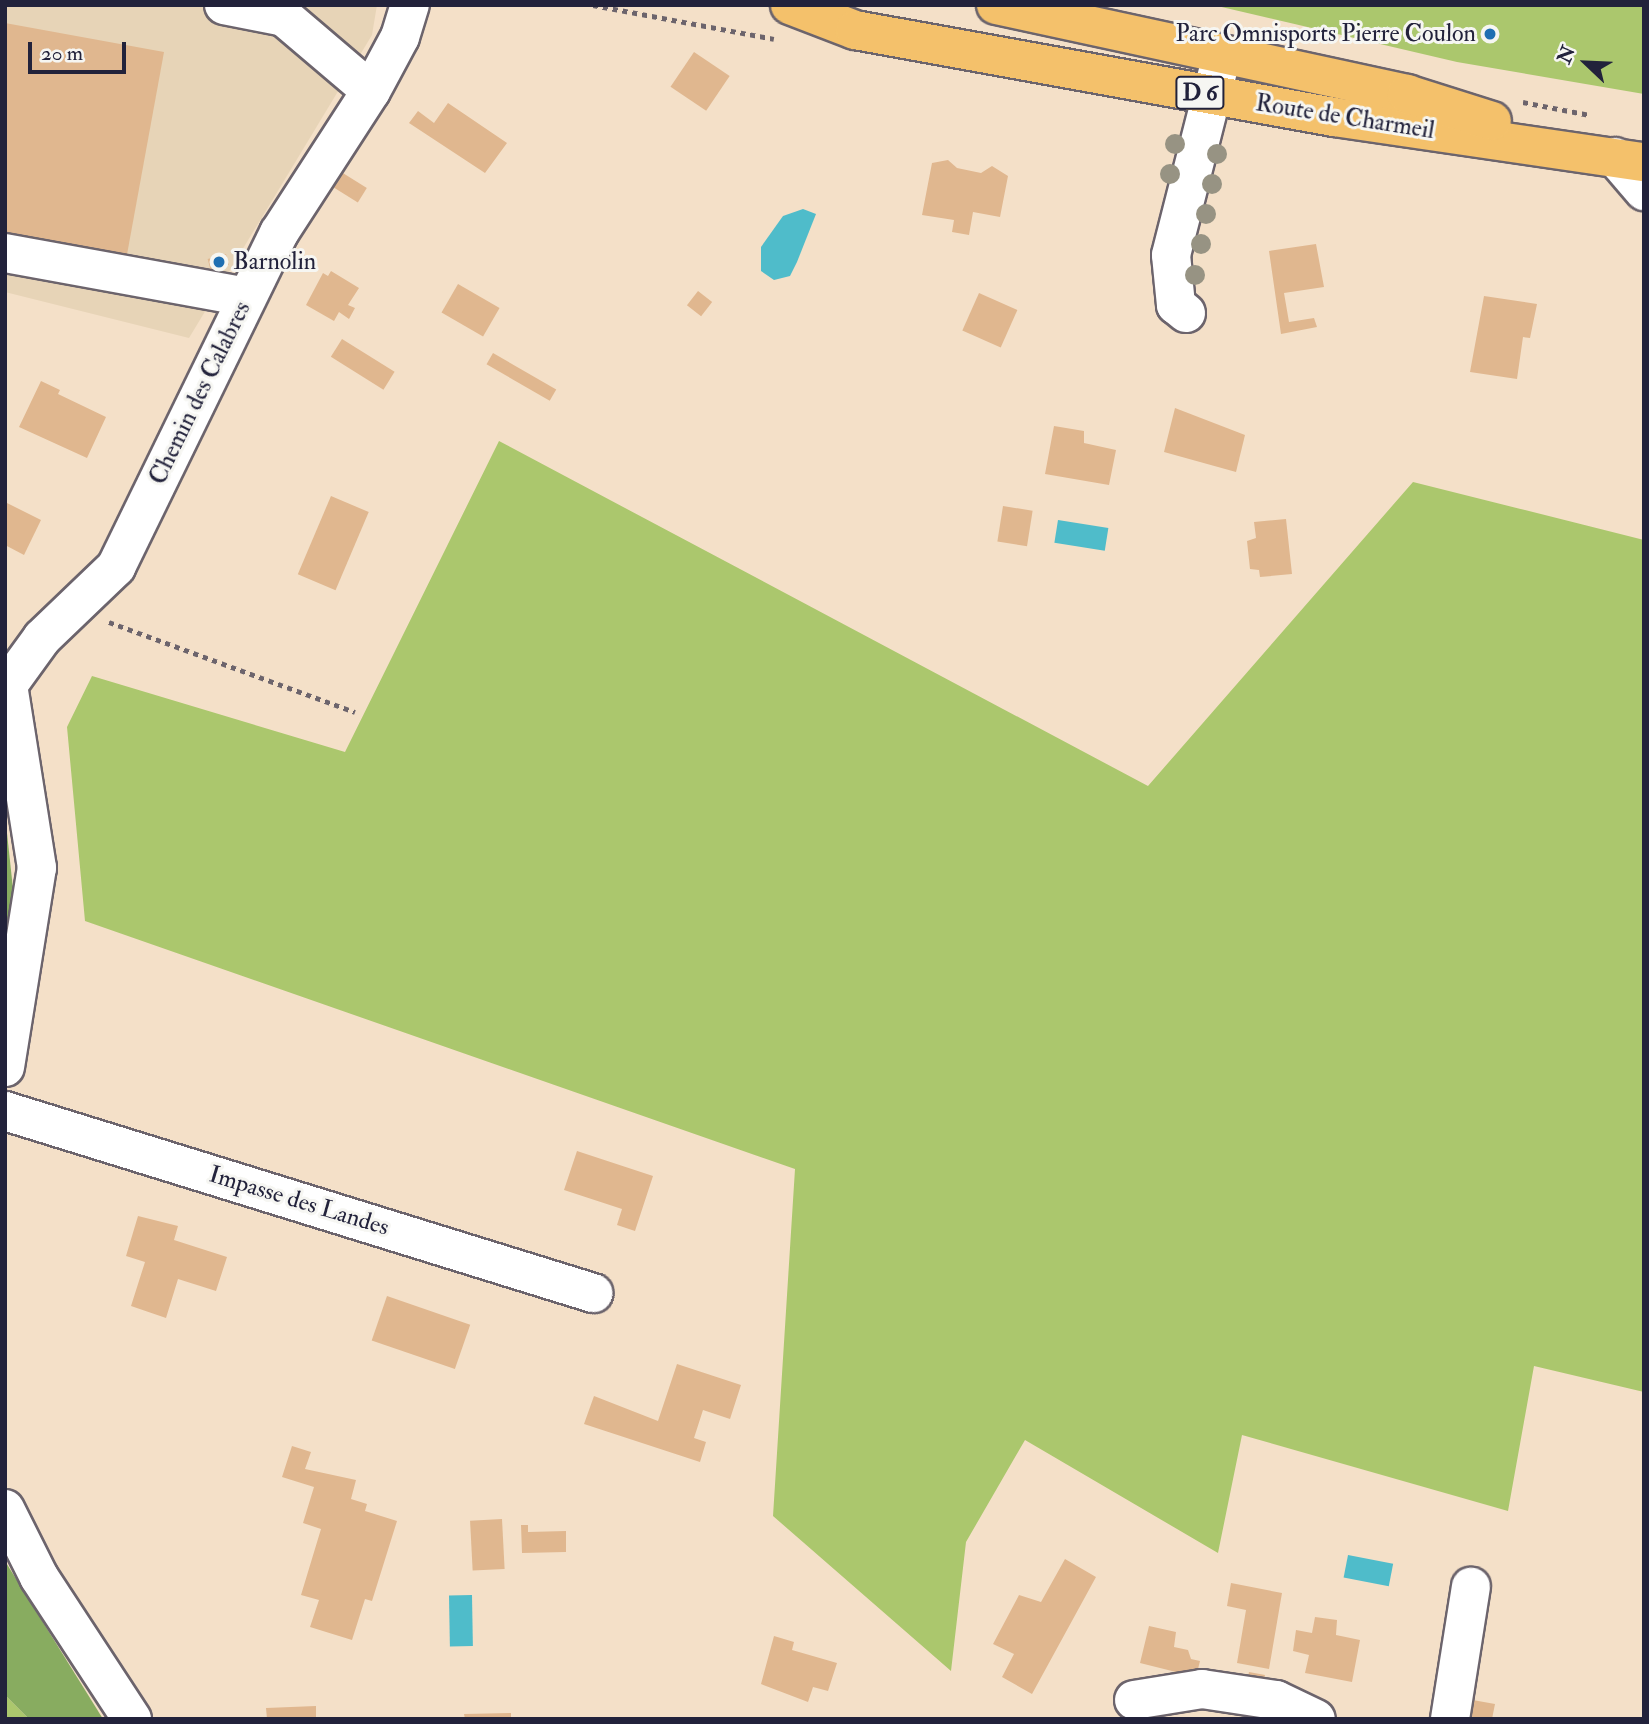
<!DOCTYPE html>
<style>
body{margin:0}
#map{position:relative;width:1649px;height:1724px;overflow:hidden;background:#f4e0c8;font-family:"IM FELL Double Pica",serif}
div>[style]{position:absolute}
.built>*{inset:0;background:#e7d4b7}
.green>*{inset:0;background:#abc76d}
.forest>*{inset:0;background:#88ac60}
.water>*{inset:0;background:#4fbcca;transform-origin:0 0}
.building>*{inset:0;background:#e0b78f;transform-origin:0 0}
.path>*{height:4.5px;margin-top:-2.25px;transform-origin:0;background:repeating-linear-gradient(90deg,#6c646c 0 5px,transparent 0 10px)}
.roads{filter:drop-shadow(2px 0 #6c646c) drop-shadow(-2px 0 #6c646c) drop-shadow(0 2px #6c646c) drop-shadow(0 -2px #6c646c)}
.minor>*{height:38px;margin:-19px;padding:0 19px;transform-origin:19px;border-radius:19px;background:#fff}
.major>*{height:38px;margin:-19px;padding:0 19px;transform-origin:19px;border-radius:19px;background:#f4c16b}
.trees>*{width:20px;height:20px;margin:-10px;border-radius:50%;background:#979383}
.dots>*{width:19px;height:19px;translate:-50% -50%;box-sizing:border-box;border:4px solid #f6f6f2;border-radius:50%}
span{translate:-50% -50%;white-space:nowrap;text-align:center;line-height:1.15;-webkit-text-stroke:6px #f6f6f2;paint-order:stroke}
.shield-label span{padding:2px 5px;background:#f6f6f2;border:2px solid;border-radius:5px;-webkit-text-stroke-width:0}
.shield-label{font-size:23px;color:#22223b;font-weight:700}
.poi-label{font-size:24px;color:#22223b}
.right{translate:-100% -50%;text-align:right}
.left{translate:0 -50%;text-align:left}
.street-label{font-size:24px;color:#22223b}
.frame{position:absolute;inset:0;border:7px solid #22223b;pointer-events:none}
.north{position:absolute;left:1551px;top:28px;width:70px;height:70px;-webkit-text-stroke:5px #f6f6f2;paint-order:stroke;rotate:293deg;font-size:19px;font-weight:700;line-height:28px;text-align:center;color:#22223b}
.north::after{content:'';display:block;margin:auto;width:24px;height:32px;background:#22223b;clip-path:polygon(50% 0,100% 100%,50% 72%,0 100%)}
.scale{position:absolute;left:28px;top:42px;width:98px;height:32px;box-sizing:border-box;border:4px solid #22223b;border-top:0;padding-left:9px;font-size:21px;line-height:24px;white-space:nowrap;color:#22223b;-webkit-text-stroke:5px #f6f6f2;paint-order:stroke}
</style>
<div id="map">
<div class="built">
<div style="clip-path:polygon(5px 5px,377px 5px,372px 35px,189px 338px,5px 292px)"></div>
</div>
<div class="green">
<div style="clip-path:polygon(1213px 5px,1644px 5px,1644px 94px,1457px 62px)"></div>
<div style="clip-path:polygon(499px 441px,1148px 786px,1413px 482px,1644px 540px,1644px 1392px,1534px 1366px,1508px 1511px,1242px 1435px,1218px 1553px,1025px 1440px,966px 1542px,951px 1671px,773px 1516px,795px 1169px,85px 921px,67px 727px,92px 676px,345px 752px)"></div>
<div style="clip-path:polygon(5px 1695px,29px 1719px,5px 1719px)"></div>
</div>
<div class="forest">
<div style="clip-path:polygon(5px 814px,13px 889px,5px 943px)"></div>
<div style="clip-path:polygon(5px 1561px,103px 1719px,29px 1719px,5px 1695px)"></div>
</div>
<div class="water">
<div style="clip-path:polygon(803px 209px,816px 214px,797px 262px,790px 276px,774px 280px,761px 271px,761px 247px,783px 216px)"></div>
<div style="left:1058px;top:520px;width:51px;height:23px;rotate:9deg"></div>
<div style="left:1348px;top:1555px;width:46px;height:23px;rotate:11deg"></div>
<div style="left:472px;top:1595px;width:51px;height:23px;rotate:89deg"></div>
</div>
<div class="building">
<div style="clip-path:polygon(5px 23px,164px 52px,126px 260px,5px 243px)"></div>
<div style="left:694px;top:52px;width:43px;height:42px;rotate:34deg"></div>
<div style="clip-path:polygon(448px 103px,507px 143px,485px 173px,409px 123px,418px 111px,434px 123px)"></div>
<div style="clip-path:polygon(948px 160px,957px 168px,981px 173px,992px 166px,1008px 176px,1000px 217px,973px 212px,969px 235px,952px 232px,954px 220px,922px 215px,932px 163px)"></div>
<div style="left:338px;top:170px;width:34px;height:17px;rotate:32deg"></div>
<div style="clip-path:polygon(1316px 244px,1324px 287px,1284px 293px,1289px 322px,1314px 318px,1317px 327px,1281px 334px,1269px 251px)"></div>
<div style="left:226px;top:254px;width:11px;height:19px;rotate:75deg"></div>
<div style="clip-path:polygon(331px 271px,359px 288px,348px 305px,355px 308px,349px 319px,339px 312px,334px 321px,306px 305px,323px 273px,328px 276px)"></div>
<div style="left:458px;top:284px;width:48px;height:33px;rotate:30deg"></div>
<div style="left:698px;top:291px;width:18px;height:18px;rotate:38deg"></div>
<div style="left:979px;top:293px;width:42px;height:41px;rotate:24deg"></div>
<div style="clip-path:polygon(1484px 296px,1537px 304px,1530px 338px,1523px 337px,1517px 379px,1470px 372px)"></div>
<div style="left:342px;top:339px;width:62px;height:21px;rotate:32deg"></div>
<div style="left:493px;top:353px;width:73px;height:13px;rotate:30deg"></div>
<div style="clip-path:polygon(41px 381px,60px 390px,58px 394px,106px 417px,87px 458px,19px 427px)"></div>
<div style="clip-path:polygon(1175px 408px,1245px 435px,1236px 472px,1164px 452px)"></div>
<div style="clip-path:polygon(1054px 426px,1084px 431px,1084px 443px,1116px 450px,1109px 485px,1045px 474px)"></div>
<div style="left:331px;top:496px;width:41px;height:85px;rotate:23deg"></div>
<div style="clip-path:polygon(5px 502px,41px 520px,24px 555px,5px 545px)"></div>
<div style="left:1003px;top:506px;width:30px;height:36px;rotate:9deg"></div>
<div style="clip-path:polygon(1286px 519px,1292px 574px,1260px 577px,1259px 570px,1250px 569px,1247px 541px,1256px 538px,1254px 522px)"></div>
<div style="clip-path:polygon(577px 1151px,653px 1176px,635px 1231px,617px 1225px,622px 1209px,564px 1190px)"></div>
<div style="clip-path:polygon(138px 1216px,178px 1226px,174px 1240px,227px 1257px,216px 1291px,178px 1279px,166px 1318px,131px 1306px,145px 1262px,126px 1256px)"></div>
<div style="left:387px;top:1296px;width:88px;height:47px;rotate:19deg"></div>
<div style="clip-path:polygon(677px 1364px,741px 1385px,730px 1419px,703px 1410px,694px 1438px,706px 1442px,700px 1462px,584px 1424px,594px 1396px,658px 1421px)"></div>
<div style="clip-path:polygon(292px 1446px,311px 1452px,305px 1469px,356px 1480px,351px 1499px,367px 1504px,365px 1511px,397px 1521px,372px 1601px,365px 1599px,352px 1640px,310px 1627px,319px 1600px,301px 1595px,321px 1529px,303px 1523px,314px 1487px,282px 1477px)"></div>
<div style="left:502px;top:1519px;width:50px;height:32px;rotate:87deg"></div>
<div style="clip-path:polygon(521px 1525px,528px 1525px,528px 1532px,566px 1531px,566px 1552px,522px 1553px)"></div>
<div style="clip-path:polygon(1065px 1559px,1096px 1577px,1032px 1694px,1002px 1677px,1014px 1654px,993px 1644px,1019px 1595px,1041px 1602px)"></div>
<div style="clip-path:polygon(1231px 1583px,1282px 1593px,1269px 1669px,1237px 1663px,1246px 1610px,1227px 1606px)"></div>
<div style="clip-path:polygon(1315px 1617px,1337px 1620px,1336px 1635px,1360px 1640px,1352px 1682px,1305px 1673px,1309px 1655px,1293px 1651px,1296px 1630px,1312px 1633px)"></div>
<div style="clip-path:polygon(1149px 1626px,1176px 1632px,1174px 1647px,1188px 1650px,1191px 1659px,1200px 1661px,1196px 1677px,1140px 1663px)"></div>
<div style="clip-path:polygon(774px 1636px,794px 1642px,792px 1650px,837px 1663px,828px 1691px,813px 1687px,808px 1702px,761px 1684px)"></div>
<div style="clip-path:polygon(1249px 1672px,1265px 1675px,1262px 1686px,1247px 1682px)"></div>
<div style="clip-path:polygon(1467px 1699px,1495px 1704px,1492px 1719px,1465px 1719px)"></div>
<div style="clip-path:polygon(316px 1706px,316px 1719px,267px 1719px,266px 1708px)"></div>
<div style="clip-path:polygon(511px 1713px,511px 1719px,465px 1719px,464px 1714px)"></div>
</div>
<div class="path">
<div style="left:593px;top:5px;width:184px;rotate:10.6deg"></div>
<div style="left:1523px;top:102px;width:68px;rotate:11deg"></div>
<div style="left:109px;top:622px;width:262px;rotate:20.1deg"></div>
</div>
<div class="roads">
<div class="minor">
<div style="left:224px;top:5px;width:61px;rotate:11.3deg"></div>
<div style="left:284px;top:17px;width:114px;rotate:40.4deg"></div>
<div style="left:1615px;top:157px;width:45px;rotate:49.5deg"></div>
<div style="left:5px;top:253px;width:245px;rotate:10.3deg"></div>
<div style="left:1186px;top:313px;width:13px;rotate:-141deg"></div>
<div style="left:1176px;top:305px;width:50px;rotate:-95.7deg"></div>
<div style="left:1171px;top:255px;width:206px;rotate:-75.7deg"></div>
<div style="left:8px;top:685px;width:58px;rotate:-54.1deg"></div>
<div style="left:42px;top:638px;width:103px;rotate:-43.8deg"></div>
<div style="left:116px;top:567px;width:372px;rotate:-64deg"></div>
<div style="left:279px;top:233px;width:169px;rotate:-57.1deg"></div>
<div style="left:371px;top:91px;width:61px;rotate:-61.8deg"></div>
<div style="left:400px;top:37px;width:34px;rotate:-73deg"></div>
<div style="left:5px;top:1067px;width:202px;rotate:-80.9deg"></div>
<div style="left:37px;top:868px;width:185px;rotate:-99deg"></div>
<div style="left:5px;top:1111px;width:616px;rotate:17.2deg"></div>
<div style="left:5px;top:1509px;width:76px;rotate:63.4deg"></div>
<div style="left:39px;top:1577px;width:170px;rotate:56.8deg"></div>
<div style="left:1134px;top:1700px;width:69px;rotate:-9.2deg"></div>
<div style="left:1202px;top:1689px;width:75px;rotate:8.5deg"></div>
<div style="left:1276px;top:1700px;width:44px;rotate:25.4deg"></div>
<div style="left:1450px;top:1719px;width:134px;rotate:-81deg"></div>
</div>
<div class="major">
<div style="left:790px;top:5px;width:70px;rotate:21deg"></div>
<div style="left:855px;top:30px;width:487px;rotate:10.3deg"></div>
<div style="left:1334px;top:117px;width:313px;rotate:8.3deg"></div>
<div style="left:996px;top:5px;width:421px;rotate:12.2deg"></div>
<div style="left:1407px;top:94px;width:89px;rotate:17.6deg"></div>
</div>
</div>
<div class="trees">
<div style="left:1175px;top:144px"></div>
<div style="left:1217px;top:154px"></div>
<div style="left:1170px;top:174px"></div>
<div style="left:1212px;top:184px"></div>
<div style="left:1206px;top:214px"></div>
<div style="left:1201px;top:244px"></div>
<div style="left:1195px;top:275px"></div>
</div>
<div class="dots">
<div style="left:1490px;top:34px;background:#1f6fb2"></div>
<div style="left:219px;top:262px;background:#1f6fb2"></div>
</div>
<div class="shield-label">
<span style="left:1200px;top:93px">D 6</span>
</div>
<div class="poi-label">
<span class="right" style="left:1476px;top:34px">Parc Omnisports Pierre Coulon</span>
<span class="left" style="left:233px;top:262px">Barnolin</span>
</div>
<div class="street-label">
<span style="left:1345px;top:117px;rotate:9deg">Route de Charmeil</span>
<span style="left:200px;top:393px;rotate:-64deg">Chemin des Calabres</span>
<span style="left:299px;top:1201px;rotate:17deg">Impasse des Landes</span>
</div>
<div class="frame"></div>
<div class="north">N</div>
<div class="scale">20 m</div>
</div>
